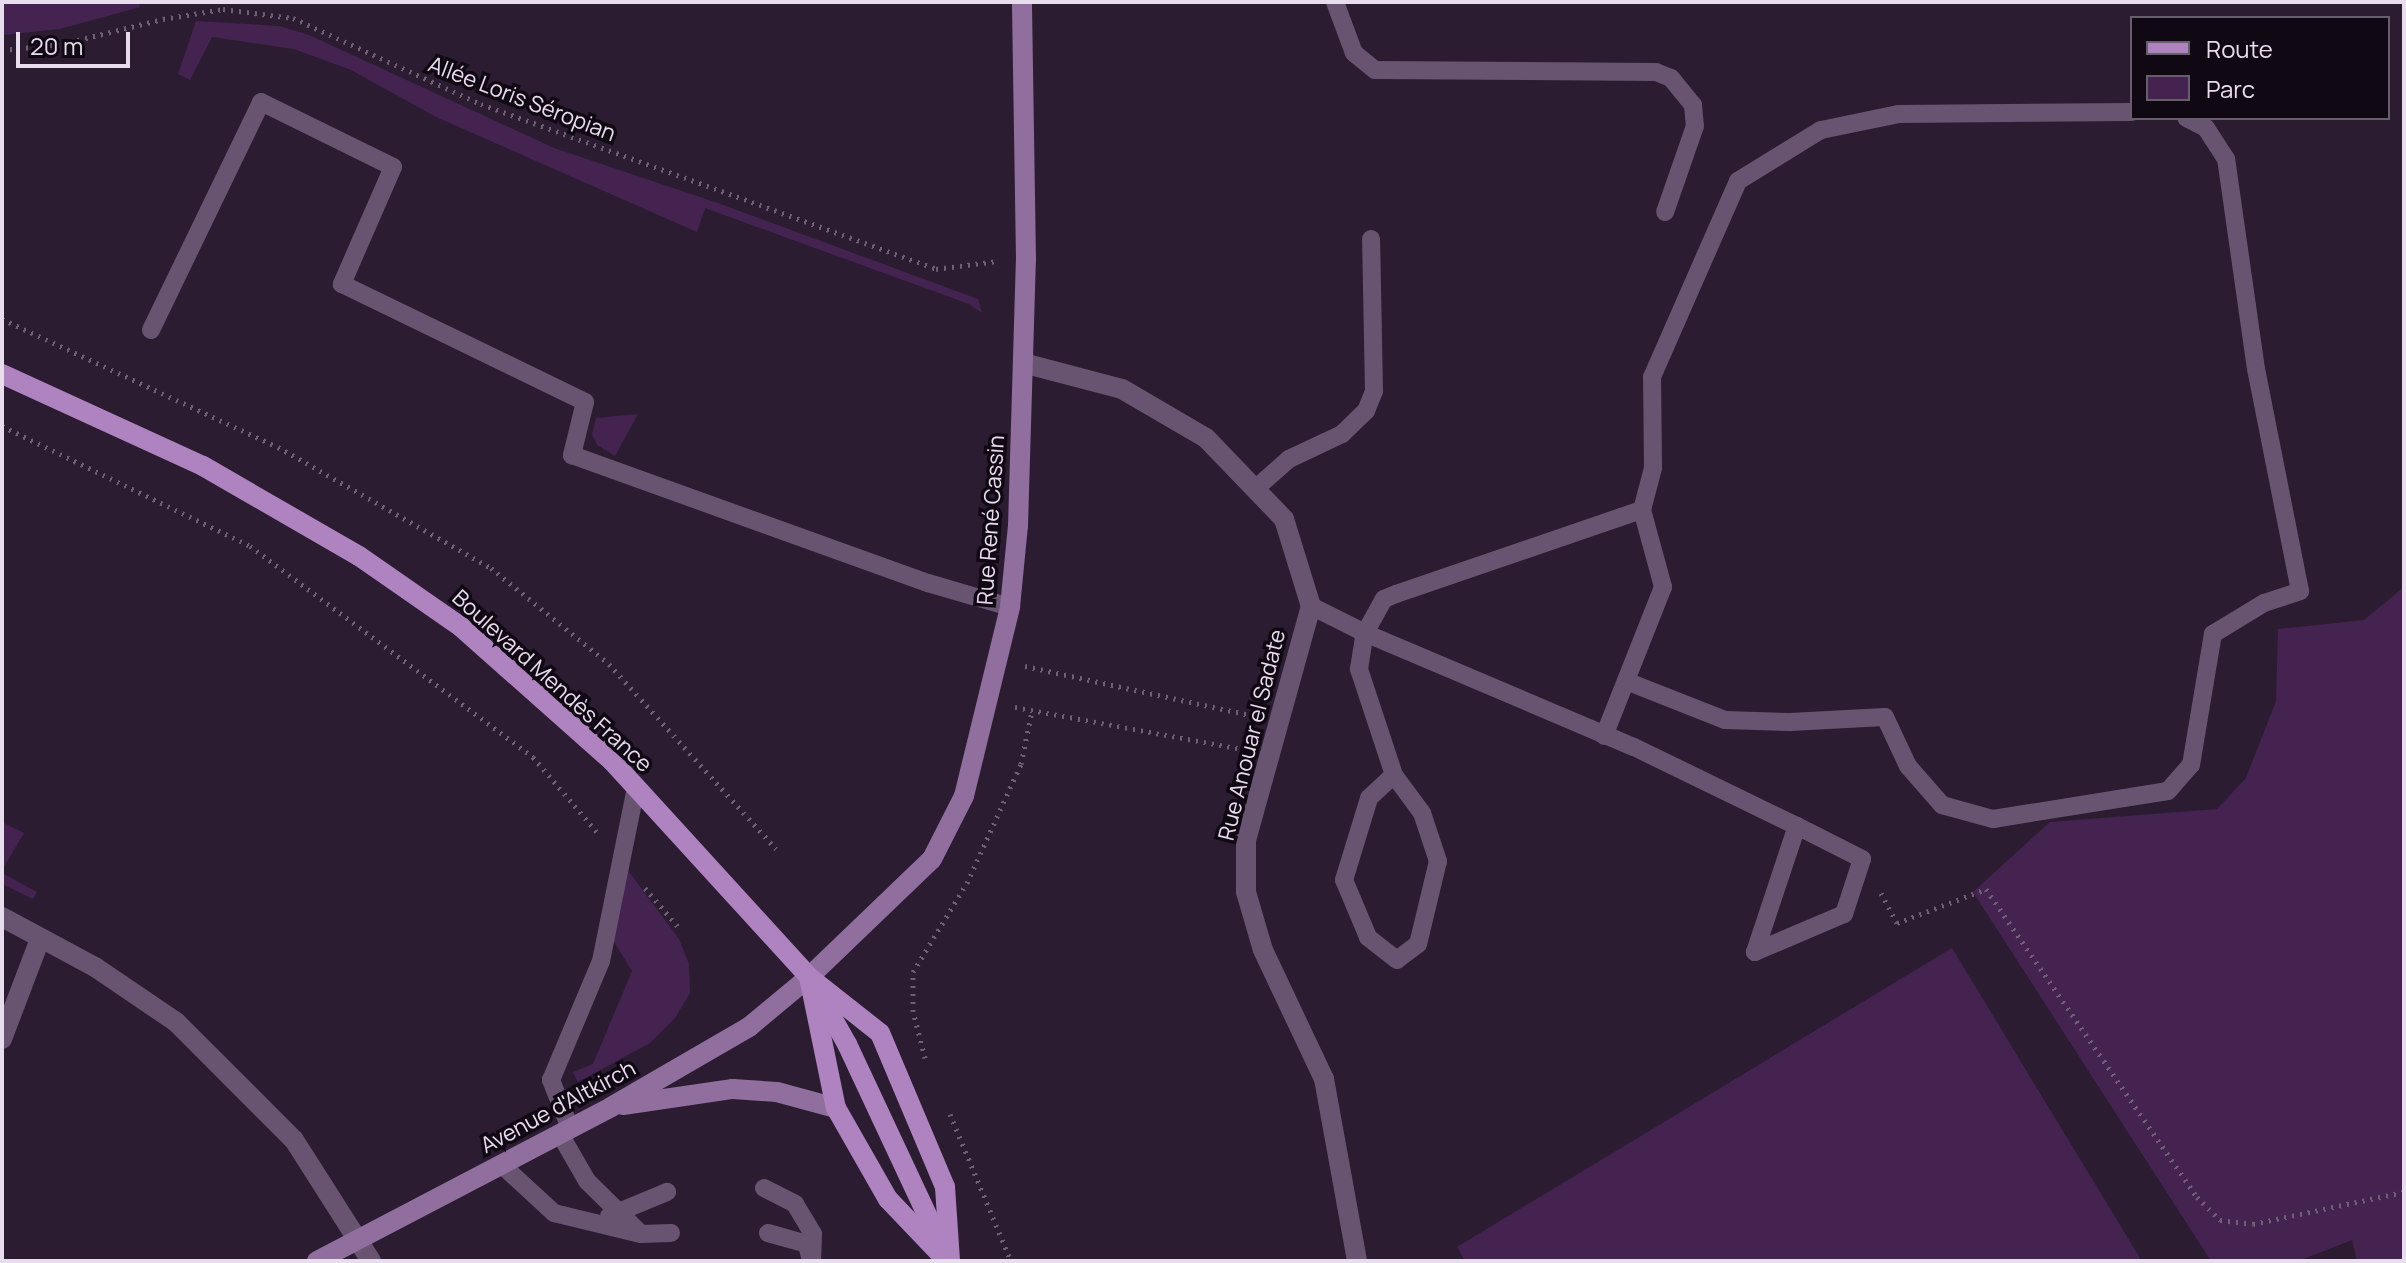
<!DOCTYPE html>
<meta charset="utf-8">
<style>
body{margin:0}
#map{position:relative;width:2406px;height:1263px;overflow:hidden;background:#2b1c32;font-family:Manrope,sans-serif}
div>[style]{position:absolute}
.green>*{inset:0;background:#442351}
.path>*{height:5px;margin-top:-2.5px;transform-origin:0;background:repeating-linear-gradient(90deg,#6e6174 0 2px,transparent 0 8px)}
.lane>*{height:18px;margin:-9px;padding:0 9px;transform-origin:9px;border-radius:9px;background:#685471}
.street>*{height:20px;margin:-10px;padding:0 10px;transform-origin:10px;border-radius:10px;background:#685471}
.secondary>*{height:20px;margin:-10px;padding:0 10px;transform-origin:10px;border-radius:10px;background:#906e9d}
.primary>*{height:20px;margin:-10px;padding:0 10px;transform-origin:10px;border-radius:10px;background:#ae83c0}
span{translate:-50% -50%;white-space:nowrap;text-align:center;line-height:1.15;-webkit-text-stroke:7px #100913;paint-order:stroke}
.street-label{font-size:22px;color:#e8ddec}
.frame{position:absolute;inset:0;border:4px solid #e8ddec;pointer-events:none}
.legend{position:absolute;left:2130px;top:16px;width:260px;height:104px;box-sizing:border-box;background:#100913;border:2px solid #665e6a;margin:0;padding:10px 14px;list-style:none;font-size:24px;color:#e8ddec}
.legend li{display:flex;align-items:center;gap:16px;height:40px}
.legend b{width:40px;border:2px solid #665e6a}
.scale{position:absolute;left:16px;top:32px;width:114px;height:36px;box-sizing:border-box;border:4px solid #e8ddec;border-top:0;padding-left:10px;font-size:24px;line-height:28px;white-space:nowrap;color:#e8ddec;-webkit-text-stroke:6px #100913;paint-order:stroke}
</style>
<div id="map">
<div class="green">
<div style="clip-path:polygon(2px 2px,138px 2px,140px 7px,60px 29px,2px 35px)"></div>
<div style="clip-path:polygon(196px 21px,279px 26px,309px 35px,554px 148px,715px 202px,978px 299px,982px 313px,969px 304px,705px 208px,697px 232px,436px 117px,351px 70px,294px 49px,212px 37px,190px 80px,178px 74px)"></div>
<div style="clip-path:polygon(638px 414px,615px 456px,597px 445px,592px 434px,596px 418px)"></div>
<div style="clip-path:polygon(2404px 587px,2404px 1261px,2357px 1261px,2352px 1240px,2298px 1261px,2211px 1261px,1973px 892px,2050px 822px,2217px 809px,2246px 778px,2276px 701px,2278px 629px,2364px 620px)"></div>
<div style="clip-path:polygon(2px 822px,24px 833px,2px 870px)"></div>
<div style="clip-path:polygon(624px 865px,679px 939px,689px 964px,690px 993px,675px 1018px,650px 1043px,578px 1082px,573px 1072px,593px 1064px,632px 971px,611px 937px)"></div>
<div style="clip-path:polygon(2px 873px,37px 892px,33px 899px,2px 884px)"></div>
<div style="clip-path:polygon(1952px 948px,2140px 1258px,2135px 1261px,1465px 1261px,1457px 1247px)"></div>
</div>
<div class="path">
<div style="left:2px;top:50px;width:60px;rotate:-5.7deg"></div>
<div style="left:62px;top:44px;width:104px;rotate:-13.9deg"></div>
<div style="left:163px;top:19px;width:61px;rotate:-9.5deg"></div>
<div style="left:223px;top:9px;width:71px;rotate:7.3deg"></div>
<div style="left:293px;top:18px;width:207px;rotate:24.6deg"></div>
<div style="left:481px;top:104px;width:484px;rotate:19.9deg"></div>
<div style="left:936px;top:269px;width:62px;rotate:-7.5deg"></div>
<div style="left:2px;top:319px;width:304px;rotate:24.9deg"></div>
<div style="left:278px;top:447px;width:245px;rotate:29.6deg"></div>
<div style="left:491px;top:568px;width:152px;rotate:39.1deg"></div>
<div style="left:609px;top:664px;width:249px;rotate:47.9deg"></div>
<div style="left:2px;top:426px;width:276px;rotate:25.8deg"></div>
<div style="left:250px;top:546px;width:353px;rotate:36.7deg"></div>
<div style="left:533px;top:757px;width:99px;rotate:49.5deg"></div>
<div style="left:1025px;top:666px;width:230px;rotate:12.3deg"></div>
<div style="left:1015px;top:707px;width:230px;rotate:10.5deg"></div>
<div style="left:645px;top:888px;width:55px;rotate:49.4deg"></div>
<div style="left:1881px;top:893px;width:34px;rotate:62deg"></div>
<div style="left:1897px;top:923px;width:95px;rotate:-20.9deg"></div>
<div style="left:1986px;top:889px;width:373px;rotate:55.6deg"></div>
<div style="left:2197px;top:1197px;width:33px;rotate:45deg"></div>
<div style="left:2220px;top:1220px;width:33px;rotate:7deg"></div>
<div style="left:2253px;top:1224px;width:154px;rotate:-12deg"></div>
<div style="left:925px;top:1058px;width:49px;rotate:-104.3deg"></div>
<div style="left:913px;top:1011px;width:39px;rotate:-90deg"></div>
<div style="left:913px;top:972px;width:104px;rotate:-58.8deg"></div>
<div style="left:967px;top:883px;width:131px;rotate:-65.6deg"></div>
<div style="left:1021px;top:764px;width:54px;rotate:-78.3deg"></div>
<div style="left:950px;top:1114px;width:159px;rotate:67.5deg"></div>
</div>
<div class="lane">
<div style="left:1335px;top:2px;width:54px;rotate:69.6deg"></div>
<div style="left:1354px;top:53px;width:27px;rotate:39deg"></div>
<div style="left:1375px;top:70px;width:281px;rotate:0.4deg"></div>
<div style="left:1656px;top:72px;width:16px;rotate:22deg"></div>
<div style="left:1671px;top:78px;width:35px;rotate:51deg"></div>
<div style="left:1693px;top:105px;width:21px;rotate:85deg"></div>
<div style="left:1695px;top:126px;width:91px;rotate:109.2deg"></div>
<div style="left:151px;top:330px;width:253px;rotate:-64.2deg"></div>
<div style="left:261px;top:102px;width:147px;rotate:26.2deg"></div>
<div style="left:393px;top:167px;width:128px;rotate:113.6deg"></div>
<div style="left:342px;top:284px;width:270px;rotate:25.9deg"></div>
<div style="left:585px;top:402px;width:55px;rotate:103.8deg"></div>
<div style="left:572px;top:455px;width:378px;rotate:19.8deg"></div>
<div style="left:928px;top:583px;width:85px;rotate:16.3deg"></div>
<div style="left:1255px;top:489px;width:45px;rotate:-41.4deg"></div>
<div style="left:1289px;top:459px;width:59px;rotate:-25.3deg"></div>
<div style="left:1342px;top:434px;width:33px;rotate:-44deg"></div>
<div style="left:1366px;top:411px;width:22px;rotate:-68deg"></div>
<div style="left:1374px;top:391px;width:152px;rotate:-91.1deg"></div>
<div style="left:1642px;top:510px;width:43px;rotate:-75.3deg"></div>
<div style="left:1653px;top:468px;width:91px;rotate:-90.6deg"></div>
<div style="left:1652px;top:377px;width:214px;rotate:-66.3deg"></div>
<div style="left:1738px;top:181px;width:97px;rotate:-31.6deg"></div>
<div style="left:1821px;top:130px;width:80px;rotate:-11.6deg"></div>
<div style="left:1899px;top:114px;width:233px;rotate:-0.5deg"></div>
<div style="left:1311px;top:606px;width:60px;rotate:26.6deg"></div>
<div style="left:1365px;top:633px;width:292px;rotate:23deg"></div>
<div style="left:1634px;top:747px;width:181px;rotate:25.9deg"></div>
<div style="left:1797px;top:826px;width:73px;rotate:26.9deg"></div>
<div style="left:1862px;top:859px;width:58px;rotate:108.1deg"></div>
<div style="left:1844px;top:914px;width:97px;rotate:156.9deg"></div>
<div style="left:1755px;top:952px;width:133px;rotate:-71.6deg"></div>
<div style="left:1626px;top:681px;width:106px;rotate:21.5deg"></div>
<div style="left:1725px;top:720px;width:65px;rotate:1.8deg"></div>
<div style="left:1790px;top:722px;width:95px;rotate:-3deg"></div>
<div style="left:1885px;top:717px;width:54px;rotate:64.9deg"></div>
<div style="left:1908px;top:766px;width:52px;rotate:48.9deg"></div>
<div style="left:1942px;top:805px;width:53px;rotate:15.4deg"></div>
<div style="left:1993px;top:819px;width:177px;rotate:-9.1deg"></div>
<div style="left:2168px;top:791px;width:35px;rotate:-49deg"></div>
<div style="left:2191px;top:765px;width:133px;rotate:-80.5deg"></div>
<div style="left:2213px;top:634px;width:60px;rotate:-31.3deg"></div>
<div style="left:2264px;top:603px;width:38px;rotate:-18deg"></div>
<div style="left:2300px;top:591px;width:226px;rotate:-101.2deg"></div>
<div style="left:2256px;top:369px;width:212px;rotate:-98.1deg"></div>
<div style="left:2226px;top:159px;width:37px;rotate:-123deg"></div>
<div style="left:2206px;top:128px;width:22px;rotate:-153deg"></div>
<div style="left:1394px;top:775px;width:47px;rotate:53.6deg"></div>
<div style="left:1422px;top:813px;width:51px;rotate:71.6deg"></div>
<div style="left:1438px;top:861px;width:85px;rotate:103.5deg"></div>
<div style="left:1418px;top:944px;width:26px;rotate:143deg"></div>
<div style="left:1397px;top:960px;width:37px;rotate:-142deg"></div>
<div style="left:1368px;top:937px;width:62px;rotate:-112.8deg"></div>
<div style="left:1344px;top:880px;width:86px;rotate:-73deg"></div>
<div style="left:1369px;top:798px;width:34px;rotate:-43deg"></div>
<div style="left:1394px;top:775px;width:112px;rotate:-108.3deg"></div>
<div style="left:1359px;top:669px;width:36px;rotate:-81deg"></div>
<div style="left:1365px;top:633px;width:39px;rotate:-61deg"></div>
<div style="left:1384px;top:599px;width:13px;rotate:-23deg"></div>
<div style="left:1396px;top:594px;width:260px;rotate:-18.9deg"></div>
<div style="left:1642px;top:510px;width:80px;rotate:74.7deg"></div>
<div style="left:1663px;top:587px;width:160px;rotate:111.6deg"></div>
<div style="left:570px;top:1128px;width:52px;rotate:-111.6deg"></div>
<div style="left:551px;top:1080px;width:129px;rotate:-67.2deg"></div>
<div style="left:601px;top:961px;width:177px;rotate:-78.6deg"></div>
<div style="left:560px;top:1134px;width:54px;rotate:60.1deg"></div>
<div style="left:587px;top:1181px;width:73px;rotate:44.4deg"></div>
<div style="left:502px;top:1165px;width:71px;rotate:42.7deg"></div>
<div style="left:554px;top:1213px;width:89px;rotate:13.6deg"></div>
<div style="left:641px;top:1234px;width:30px;rotate:-2deg"></div>
<div style="left:764px;top:1188px;width:35px;rotate:27deg"></div>
<div style="left:795px;top:1204px;width:35px;rotate:59deg"></div>
<div style="left:813px;top:1234px;width:27px;rotate:92deg"></div>
<div style="left:609px;top:1216px;width:63px;rotate:-22.5deg"></div>
<div style="left:768px;top:1233px;width:41px;rotate:15.8deg"></div>
<div style="left:807px;top:1244px;width:17px;rotate:77deg"></div>
</div>
<div class="street">
<div style="left:1023px;top:363px;width:102px;rotate:14.7deg"></div>
<div style="left:1122px;top:389px;width:97px;rotate:30.3deg"></div>
<div style="left:1206px;top:438px;width:112px;rotate:46.1deg"></div>
<div style="left:1284px;top:519px;width:91px;rotate:72.8deg"></div>
<div style="left:1311px;top:606px;width:244px;rotate:105.5deg"></div>
<div style="left:1246px;top:841px;width:51px;rotate:90deg"></div>
<div style="left:1246px;top:892px;width:60px;rotate:73.7deg"></div>
<div style="left:1263px;top:950px;width:143px;rotate:64.7deg"></div>
<div style="left:1324px;top:1079px;width:185px;rotate:79.7deg"></div>
<div style="left:2px;top:917px;width:106px;rotate:28.3deg"></div>
<div style="left:95px;top:967px;width:98px;rotate:34.2deg"></div>
<div style="left:176px;top:1022px;width:167px;rotate:45deg"></div>
<div style="left:294px;top:1140px;width:143px;rotate:57.5deg"></div>
<div style="left:2px;top:1039px;width:107px;rotate:-69.2deg"></div>
</div>
<div class="secondary">
<div style="left:623px;top:1105px;width:111px;rotate:-8.3deg"></div>
<div style="left:733px;top:1089px;width:44px;rotate:3.9deg"></div>
<div style="left:777px;top:1092px;width:61px;rotate:15.2deg"></div>
<div style="left:317px;top:1261px;width:332px;rotate:-27.6deg"></div>
<div style="left:611px;top:1107px;width:160px;rotate:-30.1deg"></div>
<div style="left:749px;top:1027px;width:78px;rotate:-39.8deg"></div>
<div style="left:809px;top:977px;width:170px;rotate:-43.8deg"></div>
<div style="left:932px;top:859px;width:71px;rotate:-63.1deg"></div>
<div style="left:964px;top:796px;width:195px;rotate:-76.3deg"></div>
<div style="left:1010px;top:607px;width:81px;rotate:-84.4deg"></div>
<div style="left:1018px;top:526px;width:266px;rotate:-88.3deg"></div>
<div style="left:1026px;top:260px;width:258px;rotate:-90.9deg"></div>
</div>
<div class="primary">
<div style="left:2px;top:374px;width:221px;rotate:24.6deg"></div>
<div style="left:203px;top:466px;width:180px;rotate:30deg"></div>
<div style="left:359px;top:556px;width:124px;rotate:34.8deg"></div>
<div style="left:461px;top:627px;width:202px;rotate:41.6deg"></div>
<div style="left:612px;top:761px;width:292px;rotate:47.6deg"></div>
<div style="left:809px;top:977px;width:90px;rotate:38.3deg"></div>
<div style="left:880px;top:1033px;width:167px;rotate:67.1deg"></div>
<div style="left:945px;top:1187px;width:74px;rotate:86.1deg"></div>
<div style="left:809px;top:977px;width:134px;rotate:78.4deg"></div>
<div style="left:836px;top:1108px;width:105px;rotate:60.3deg"></div>
<div style="left:888px;top:1199px;width:86px;rotate:46.4deg"></div>
<div style="left:817px;top:991px;width:61px;rotate:60.5deg"></div>
<div style="left:847px;top:1044px;width:226px;rotate:64.9deg"></div>
</div>
<div class="street-label">
<span style="left:522px;top:99px;rotate:21deg">Allée Loris Séropian</span>
<span style="left:991px;top:520px;rotate:-86deg">Rue René Cassin</span>
<span style="left:552px;top:681px;rotate:42deg">Boulevard Mendès France</span>
<span style="left:1252px;top:735px;rotate:-76deg">Rue Anouar el Sadate</span>
<span style="left:558px;top:1107px;rotate:-28deg">Avenue d'Altkirch</span>
</div>
<div class="frame"></div>
<ul class="legend">
<li><b style="height:10px;background:#ae83c0"></b>Route</li>
<li><b style="height:22px;background:#442351"></b>Parc</li>
</ul>
<div class="scale">20 m</div>
</div>
